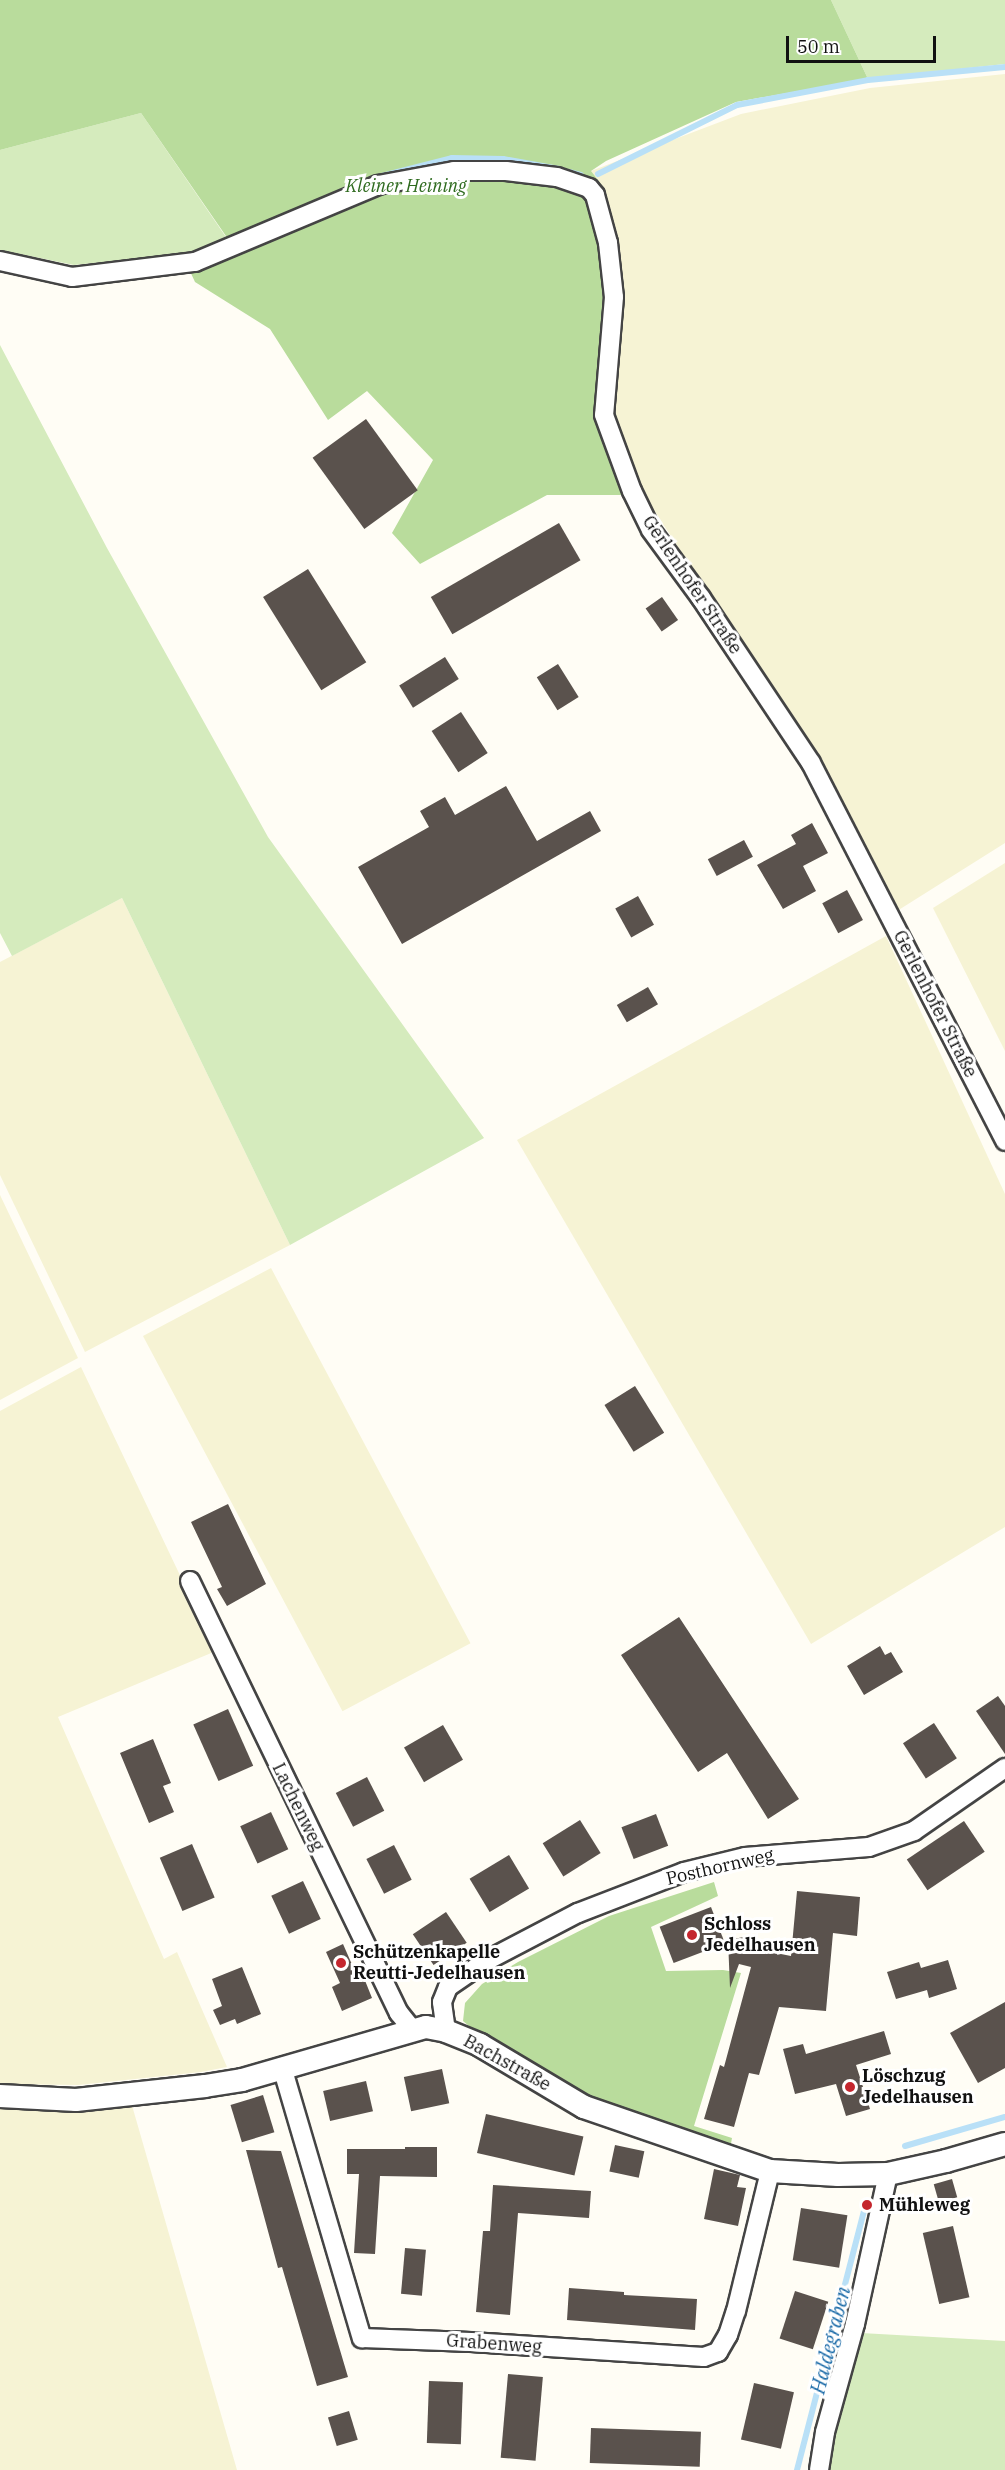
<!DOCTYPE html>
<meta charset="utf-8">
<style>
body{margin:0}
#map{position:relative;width:1005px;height:2470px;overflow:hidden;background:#fffdf5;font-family:"IBM Plex Serif",serif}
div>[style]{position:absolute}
.farmland>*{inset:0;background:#f6f3d4;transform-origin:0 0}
.green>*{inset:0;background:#d5ebbd}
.forest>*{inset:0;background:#b9dc9c}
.stream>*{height:6px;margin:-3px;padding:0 3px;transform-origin:3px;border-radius:3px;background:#b9e0f7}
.building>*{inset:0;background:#5a524d;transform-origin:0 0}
.roads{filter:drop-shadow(2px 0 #444) drop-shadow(-2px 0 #444) drop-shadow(0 2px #444) drop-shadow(0 -2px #444)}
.minor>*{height:18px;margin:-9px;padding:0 9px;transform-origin:9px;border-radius:9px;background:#fff}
.tertiary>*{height:22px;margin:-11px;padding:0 11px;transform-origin:11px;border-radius:11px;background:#fff}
.dots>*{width:16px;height:16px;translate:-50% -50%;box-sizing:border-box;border:3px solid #fff;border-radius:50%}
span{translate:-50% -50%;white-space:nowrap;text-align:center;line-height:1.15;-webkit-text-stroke:6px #fff;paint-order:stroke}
.park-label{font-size:18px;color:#2f6b1f;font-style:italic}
.street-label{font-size:18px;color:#111}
.poi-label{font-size:18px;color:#111;font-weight:700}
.left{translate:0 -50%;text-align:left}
.water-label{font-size:20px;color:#1768a6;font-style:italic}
.scale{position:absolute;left:786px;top:36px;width:150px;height:27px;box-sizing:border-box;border:3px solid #111;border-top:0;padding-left:8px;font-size:18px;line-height:21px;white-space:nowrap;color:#111;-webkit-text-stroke:4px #fff;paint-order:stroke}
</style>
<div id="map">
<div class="farmland">
<div style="clip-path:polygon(1005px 74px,1005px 843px,897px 911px,816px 757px,642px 492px,615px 412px,623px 298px,591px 171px,741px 114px,870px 88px)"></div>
<div style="clip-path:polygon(1005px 863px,1005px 1051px,933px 908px)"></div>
<div style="clip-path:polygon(122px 898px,290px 1245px,85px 1352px,0 1175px,0 962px)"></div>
<div style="clip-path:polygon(886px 936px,1005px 1194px,1005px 1527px,811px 1644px,517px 1140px)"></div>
<div style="clip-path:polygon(0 1195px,78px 1358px,0 1400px)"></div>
<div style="left:271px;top:1268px;width:425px;height:145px;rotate:62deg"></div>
<div style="clip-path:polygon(81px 1367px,216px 1651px,58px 1717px,164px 1959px,177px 1952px,227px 2067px,201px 2072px,78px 2085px,0 2084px,0 1411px)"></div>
<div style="clip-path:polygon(131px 2102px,237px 2470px,0 2470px,0 2106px)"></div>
</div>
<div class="green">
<div style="clip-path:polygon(831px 0,1005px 0,1005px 64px,868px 79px)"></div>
<div style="clip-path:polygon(141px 113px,228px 240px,182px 254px,74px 265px,0 250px,0 150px)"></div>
<div style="clip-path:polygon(0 345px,107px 548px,268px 837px,484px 1138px,290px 1245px,122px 898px,12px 956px,0 933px)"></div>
<div style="clip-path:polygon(861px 2333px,1005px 2341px,1005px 2470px,828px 2470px,833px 2434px)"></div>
</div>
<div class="forest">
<div style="clip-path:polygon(0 0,831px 0,868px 79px,736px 102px,606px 161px,591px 171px,604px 188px,618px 243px,623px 298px,615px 412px,642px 492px,625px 495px,547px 495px,420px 564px,392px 533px,433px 460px,367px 391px,328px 420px,270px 329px,195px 282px,182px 254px,228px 239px,141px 113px,0 150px)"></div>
<div style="clip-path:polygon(714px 1882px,718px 1896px,651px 1927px,666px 1971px,723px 1970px,741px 1973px,694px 2126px,732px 2138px,730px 2149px,591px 2098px,482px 2037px,463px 2021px,465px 2003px,482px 1984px,518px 1962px,609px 1916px)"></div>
</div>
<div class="stream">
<div style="left:569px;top:172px;width:12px;rotate:14deg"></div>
<div style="left:598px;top:174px;width:155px;rotate:-26.4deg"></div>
<div style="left:737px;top:105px;width:133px;rotate:-10.8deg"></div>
<div style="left:868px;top:80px;width:138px;rotate:-5.4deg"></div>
<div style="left:378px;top:177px;width:76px;rotate:-14.4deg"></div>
<div style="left:452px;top:158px;width:51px;rotate:1.1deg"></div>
<div style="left:503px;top:159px;width:57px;rotate:10.1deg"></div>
<div style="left:905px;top:2146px;width:104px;rotate:-16.2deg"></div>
<div style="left:797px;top:2470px;width:268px;rotate:-75.5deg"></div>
</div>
<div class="building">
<div style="left:366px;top:419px;width:88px;height:66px;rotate:54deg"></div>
<div style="left:559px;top:523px;width:43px;height:148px;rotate:60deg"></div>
<div style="left:308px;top:569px;width:110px;height:53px;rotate:58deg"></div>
<div style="left:662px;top:597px;width:28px;height:20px;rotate:55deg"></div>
<div style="left:445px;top:657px;width:26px;height:54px;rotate:58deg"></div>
<div style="left:558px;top:664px;width:39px;height:25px;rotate:58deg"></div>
<div style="left:461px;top:712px;width:49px;height:35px;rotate:57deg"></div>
<div style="clip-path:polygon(506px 786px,537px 841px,590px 811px,601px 831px,402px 944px,358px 867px,429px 827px,420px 811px,445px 797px,455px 815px)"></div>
<div style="clip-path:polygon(812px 823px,828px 853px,803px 866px,816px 891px,783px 909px,757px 865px,796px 844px,791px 835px)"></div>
<div style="left:744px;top:840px;width:19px;height:41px;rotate:62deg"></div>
<div style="left:847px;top:890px;width:34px;height:28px;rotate:62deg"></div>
<div style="left:638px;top:896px;width:33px;height:26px;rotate:61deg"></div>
<div style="left:648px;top:987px;width:20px;height:36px;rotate:60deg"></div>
<div style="left:635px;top:1386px;width:55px;height:36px;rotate:58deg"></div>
<div style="clip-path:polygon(228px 1504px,266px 1584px,227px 1606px,217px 1589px,222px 1587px,191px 1522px)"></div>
<div style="clip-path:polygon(679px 1617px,799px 1799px,768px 1819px,727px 1753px,698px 1772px,621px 1655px)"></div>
<div style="clip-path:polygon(880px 1646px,885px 1655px,891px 1652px,903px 1672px,864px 1695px,847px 1666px)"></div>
<div style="clip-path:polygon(998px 1696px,1005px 1706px,1005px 1754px,976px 1711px)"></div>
<div style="left:228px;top:1709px;width:62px;height:38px;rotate:66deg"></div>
<div style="left:934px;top:1723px;width:42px;height:37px;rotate:57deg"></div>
<div style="left:443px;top:1725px;width:40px;height:45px;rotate:60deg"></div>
<div style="clip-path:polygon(153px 1739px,171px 1783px,163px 1786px,174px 1812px,149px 1823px,120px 1753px)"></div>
<div style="left:367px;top:1777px;width:38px;height:35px;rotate:63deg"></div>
<div style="left:271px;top:1812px;width:41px;height:34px;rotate:65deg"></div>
<div style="left:656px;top:1814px;width:34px;height:37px;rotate:69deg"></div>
<div style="left:580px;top:1820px;width:39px;height:44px;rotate:58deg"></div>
<div style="left:964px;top:1821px;width:37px;height:69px;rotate:56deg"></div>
<div style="left:192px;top:1844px;width:58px;height:35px;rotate:67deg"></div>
<div style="left:394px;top:1845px;width:39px;height:31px;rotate:63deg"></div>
<div style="left:509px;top:1855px;width:39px;height:46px;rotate:59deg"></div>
<div style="left:303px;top:1881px;width:42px;height:35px;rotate:65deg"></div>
<div style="clip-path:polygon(797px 1891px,860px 1897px,857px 1936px,833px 1933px,826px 2011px,779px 2007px,759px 2075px,749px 2073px,734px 2127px,704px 2119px,720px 2065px,724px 2067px,751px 1967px,739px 1964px,730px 1988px,728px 1940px,749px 1936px,745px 1947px,791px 1956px)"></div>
<div style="left:711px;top:1907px;width:39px;height:55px;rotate:69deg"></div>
<div style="left:446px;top:1912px;width:37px;height:40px;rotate:56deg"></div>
<div style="clip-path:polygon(343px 1944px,357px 1976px,362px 1973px,372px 1998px,342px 2011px,332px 1987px,340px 1983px,326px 1952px)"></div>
<div style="clip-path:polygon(948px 1960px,957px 1989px,929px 1998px,927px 1990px,896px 1999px,887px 1972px,919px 1962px,921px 1968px)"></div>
<div style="clip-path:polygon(242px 1967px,261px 2014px,237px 2024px,235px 2019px,220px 2025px,213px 2010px,222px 2006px,212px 1979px)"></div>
<div style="clip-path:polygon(1005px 2002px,1005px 2068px,978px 2083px,950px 2033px)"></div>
<div style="clip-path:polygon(884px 2031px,891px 2054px,856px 2065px,870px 2109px,846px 2116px,836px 2084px,795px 2094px,783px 2049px,803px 2044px,806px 2054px)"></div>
<div style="left:442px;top:2069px;width:35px;height:39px;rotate:78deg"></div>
<div style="left:366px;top:2081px;width:31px;height:44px;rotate:77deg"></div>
<div style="left:263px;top:2095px;width:39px;height:34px;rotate:73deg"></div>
<div style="left:486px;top:2114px;width:100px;height:40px;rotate:13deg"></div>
<div style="left:615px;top:2145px;width:30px;height:27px;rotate:12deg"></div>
<div style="clip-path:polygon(405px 2147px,437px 2147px,437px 2177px,380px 2176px,375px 2254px,354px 2253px,359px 2174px,347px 2174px,347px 2149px,405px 2149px)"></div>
<div style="clip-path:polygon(246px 2150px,281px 2151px,348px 2377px,317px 2386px,282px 2267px,278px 2268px)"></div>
<div style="clip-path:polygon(714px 2169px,740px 2175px,737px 2187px,746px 2188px,738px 2226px,704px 2219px)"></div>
<div style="left:952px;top:2179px;width:19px;height:19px;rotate:74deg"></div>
<div style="clip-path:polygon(493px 2185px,591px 2191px,589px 2218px,518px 2213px,510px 2315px,476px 2312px,483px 2231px,490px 2231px)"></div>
<div style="left:801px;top:2208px;width:47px;height:53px;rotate:9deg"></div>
<div style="left:953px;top:2226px;width:73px;height:31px;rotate:77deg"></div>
<div style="left:405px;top:2248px;width:21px;height:46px;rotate:5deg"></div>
<div style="clip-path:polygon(569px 2288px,624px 2292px,624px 2295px,697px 2299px,695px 2330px,567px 2320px)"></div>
<div style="left:795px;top:2291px;width:35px;height:50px;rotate:18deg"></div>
<div style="left:508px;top:2374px;width:35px;height:84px;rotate:5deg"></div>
<div style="left:429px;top:2381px;width:34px;height:62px;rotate:2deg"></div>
<div style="left:754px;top:2383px;width:41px;height:58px;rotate:13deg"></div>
<div style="left:349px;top:2411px;width:30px;height:22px;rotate:73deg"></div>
<div style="left:591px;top:2428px;width:110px;height:35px;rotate:2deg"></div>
</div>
<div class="roads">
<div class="minor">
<div style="left:0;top:261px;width:74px;rotate:12.5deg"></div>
<div style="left:72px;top:277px;width:124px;rotate:-7deg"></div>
<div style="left:195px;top:262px;width:199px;rotate:-22.8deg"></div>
<div style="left:378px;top:185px;width:77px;rotate:-10.4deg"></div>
<div style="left:454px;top:171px;width:52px"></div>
<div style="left:506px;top:171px;width:51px;rotate:6.7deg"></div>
<div style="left:557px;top:177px;width:34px;rotate:19deg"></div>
<div style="left:589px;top:188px;width:9px;rotate:49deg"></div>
<div style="left:595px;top:195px;width:50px;rotate:74.8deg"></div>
<div style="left:608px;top:243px;width:54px;rotate:83.7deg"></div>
<div style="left:614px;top:297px;width:118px;rotate:94.8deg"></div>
<div style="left:604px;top:415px;width:81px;rotate:69.8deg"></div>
<div style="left:632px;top:491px;width:43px;rotate:64deg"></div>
<div style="left:651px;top:530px;width:84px;rotate:53.7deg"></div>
<div style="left:701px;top:598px;width:198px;rotate:56.3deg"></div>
<div style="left:811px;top:763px;width:425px;rotate:62.8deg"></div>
<div style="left:190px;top:1581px;width:480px;rotate:64.2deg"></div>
<div style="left:399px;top:2013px;width:21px;rotate:51deg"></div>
<div style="left:446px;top:2031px;width:29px;rotate:-98deg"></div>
<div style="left:442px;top:2002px;width:16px;rotate:-68deg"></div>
<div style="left:448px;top:1987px;width:46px;rotate:-34.4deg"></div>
<div style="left:486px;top:1961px;width:104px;rotate:-27.6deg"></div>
<div style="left:578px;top:1913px;width:114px;rotate:-21.1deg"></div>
<div style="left:684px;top:1872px;width:63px;rotate:-13.8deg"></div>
<div style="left:745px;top:1857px;width:124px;rotate:-4.6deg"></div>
<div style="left:869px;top:1847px;width:48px;rotate:-19.6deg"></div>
<div style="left:914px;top:1831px;width:111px;rotate:-34.7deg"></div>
<div style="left:282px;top:2067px;width:283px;rotate:73.6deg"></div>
<div style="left:362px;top:2338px;width:109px;rotate:2.1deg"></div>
<div style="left:471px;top:2342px;width:233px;rotate:3.7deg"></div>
<div style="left:704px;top:2357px;width:15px;rotate:-20deg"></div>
<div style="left:718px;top:2352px;width:20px;rotate:-60deg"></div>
<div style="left:728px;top:2335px;width:25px;rotate:-72deg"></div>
<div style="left:736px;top:2311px;width:144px;rotate:-76.3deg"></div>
<div style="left:819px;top:2470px;width:38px;rotate:-81deg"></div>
<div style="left:825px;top:2432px;width:112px;rotate:-74.5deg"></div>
<div style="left:855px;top:2324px;width:154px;rotate:-77.6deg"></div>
</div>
<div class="tertiary">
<div style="left:0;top:2096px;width:76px;rotate:3deg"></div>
<div style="left:76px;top:2100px;width:130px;rotate:-6.2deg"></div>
<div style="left:205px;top:2086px;width:37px;rotate:-9deg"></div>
<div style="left:242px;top:2080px;width:191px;rotate:-16.1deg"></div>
<div style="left:426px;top:2027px;width:20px;rotate:11deg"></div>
<div style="left:446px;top:2031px;width:37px;rotate:22deg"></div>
<div style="left:480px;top:2045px;width:121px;rotate:30.8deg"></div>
<div style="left:584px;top:2107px;width:197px;rotate:19deg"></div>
<div style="left:770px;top:2171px;width:68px;rotate:3.4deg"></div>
<div style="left:838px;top:2175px;width:50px;rotate:-1.1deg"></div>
<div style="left:888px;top:2174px;width:59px;rotate:-12.6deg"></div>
<div style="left:946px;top:2161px;width:61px;rotate:-16.1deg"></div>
</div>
</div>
<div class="dots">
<div style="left:692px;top:1935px;background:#c4262e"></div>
<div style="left:341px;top:1963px;background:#c4262e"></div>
<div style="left:850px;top:2087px;background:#c4262e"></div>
<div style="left:867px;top:2205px;background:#c4262e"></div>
</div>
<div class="park-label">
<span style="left:406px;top:186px">Kleiner Heining</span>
</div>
<div class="street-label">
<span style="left:692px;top:585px;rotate:56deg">Gerlenhofer Straße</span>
<span style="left:935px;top:1004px;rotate:63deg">Gerlenhofer Straße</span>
<span style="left:298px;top:1807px;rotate:64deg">Lachenweg</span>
<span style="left:720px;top:1867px;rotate:-13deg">Posthornweg</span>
<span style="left:507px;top:2063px;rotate:29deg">Bachstraße</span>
<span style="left:494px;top:2344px;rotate:4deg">Grabenweg</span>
</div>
<div class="poi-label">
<span class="left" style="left:704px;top:1935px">Schloss<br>Jedelhausen</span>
<span class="left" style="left:353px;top:1963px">Schützenkapelle<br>Reutti-Jedelhausen</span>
<span class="left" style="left:862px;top:2087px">Löschzug<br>Jedelhausen</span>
<span class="left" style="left:879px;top:2205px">Mühleweg</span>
</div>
<div class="water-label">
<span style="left:830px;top:2340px;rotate:-76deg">Haldegraben</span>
</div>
<div class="scale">50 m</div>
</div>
